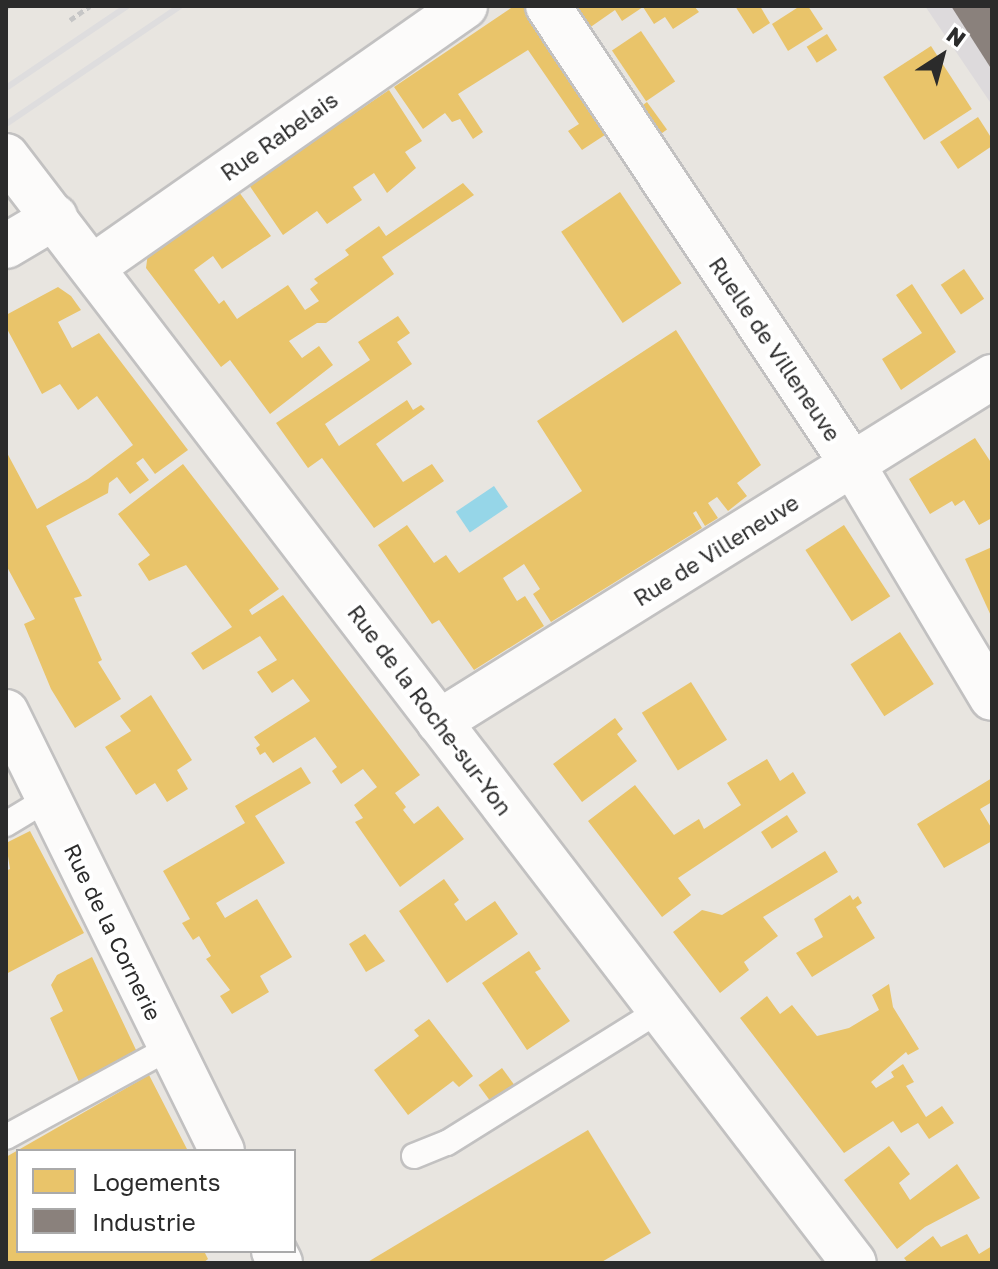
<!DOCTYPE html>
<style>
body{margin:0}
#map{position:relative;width:998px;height:1269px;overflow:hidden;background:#e8e5e0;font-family:"Golos Text",sans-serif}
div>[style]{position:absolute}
.industrial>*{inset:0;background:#dddadc}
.water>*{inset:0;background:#96d6e8;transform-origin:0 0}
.homes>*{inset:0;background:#e9c46a;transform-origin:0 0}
.industry>*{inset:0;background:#8a817c}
.path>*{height:5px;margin-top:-2.5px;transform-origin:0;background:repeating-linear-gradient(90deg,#c6c6c6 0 6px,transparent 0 10px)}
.roads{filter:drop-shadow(2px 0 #c2c1c1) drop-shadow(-2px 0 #c2c1c1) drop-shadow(0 2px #c2c1c1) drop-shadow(0 -2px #c2c1c1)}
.service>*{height:24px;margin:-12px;padding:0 12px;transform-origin:12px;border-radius:12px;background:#fcfbfa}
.minor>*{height:44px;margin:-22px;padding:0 22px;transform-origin:22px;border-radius:22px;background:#fcfbfa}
.secondary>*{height:44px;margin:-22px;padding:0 22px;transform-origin:22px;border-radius:22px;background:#fcfbfa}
.rail>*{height:6px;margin:-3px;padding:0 3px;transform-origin:3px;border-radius:3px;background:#deddde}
span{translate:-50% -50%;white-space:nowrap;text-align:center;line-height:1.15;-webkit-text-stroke:8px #fff;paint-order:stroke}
.street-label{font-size:22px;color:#2b2b2b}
.frame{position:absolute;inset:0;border:8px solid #2b2b2b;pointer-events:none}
.legend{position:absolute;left:16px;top:1149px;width:280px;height:104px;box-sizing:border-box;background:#fff;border:2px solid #aaa;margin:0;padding:10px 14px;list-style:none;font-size:24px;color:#2b2b2b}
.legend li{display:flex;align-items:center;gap:16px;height:40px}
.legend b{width:40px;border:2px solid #aaa}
.north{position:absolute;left:902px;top:16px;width:80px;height:80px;-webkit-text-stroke:6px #fff;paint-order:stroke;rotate:36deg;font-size:22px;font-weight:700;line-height:32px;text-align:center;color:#2b2b2b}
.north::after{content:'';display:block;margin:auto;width:28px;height:36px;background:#2b2b2b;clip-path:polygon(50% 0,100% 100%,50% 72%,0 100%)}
</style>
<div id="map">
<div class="industrial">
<div style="clip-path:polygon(925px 6px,992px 6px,992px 106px,992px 105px)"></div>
</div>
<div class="water">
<div style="left:494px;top:486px;width:25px;height:46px;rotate:56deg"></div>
</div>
<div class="homes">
<div style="clip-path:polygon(514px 6px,530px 6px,614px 129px,582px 150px,568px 131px,579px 124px,528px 50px,458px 94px,483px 132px,473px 139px,460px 119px,452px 122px,445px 113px,423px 129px,394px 87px)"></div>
<div style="clip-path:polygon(564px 6px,694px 6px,699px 12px,673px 29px,665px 17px,654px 24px,643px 7px,622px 21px,615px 10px,582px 33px)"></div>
<div style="clip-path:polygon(735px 6px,760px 6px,770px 23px,753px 34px)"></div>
<div style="clip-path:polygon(800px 6px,808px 6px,823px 29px,788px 51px,772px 24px)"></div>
<div style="left:641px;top:31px;width:61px;height:35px;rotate:56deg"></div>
<div style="left:827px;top:34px;width:19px;height:24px;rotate:58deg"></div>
<div style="left:931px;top:46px;width:75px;height:57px;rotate:57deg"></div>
<div style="clip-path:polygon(389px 90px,422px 141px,405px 152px,416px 168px,387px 193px,374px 173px,353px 187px,362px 200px,327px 224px,317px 211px,283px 235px,249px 185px)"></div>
<div style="left:647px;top:102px;width:34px;height:17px;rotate:54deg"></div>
<div style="clip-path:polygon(978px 117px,992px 139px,992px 146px,958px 169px,940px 142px)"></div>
<div style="clip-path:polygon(463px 183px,474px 195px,382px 257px,394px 274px,326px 323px,317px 323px,289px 341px,302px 358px,319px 346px,333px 365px,270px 414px,230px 360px,221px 367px,146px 268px,148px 253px,239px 192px,271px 236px,222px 269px,213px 256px,194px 270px,219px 304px,224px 300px,237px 319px,288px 285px,305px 310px,319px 301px,310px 289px,318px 283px,314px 279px,349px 255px,345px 250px,379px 226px,386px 236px)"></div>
<div style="left:620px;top:192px;width:110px;height:71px;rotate:56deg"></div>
<div style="left:964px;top:269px;width:36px;height:28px;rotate:56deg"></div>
<div style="clip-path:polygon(912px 284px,956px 352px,901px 390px,882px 359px,922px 333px,896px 295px)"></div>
<div style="clip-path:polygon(58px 287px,71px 296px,81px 310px,58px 322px,72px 348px,99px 333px,188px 450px,155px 474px,143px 458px,136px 463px,149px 480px,130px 494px,117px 477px,109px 483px,108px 493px,46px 526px,82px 596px,74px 598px,102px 660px,98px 662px,121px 699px,75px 728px,51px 689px,24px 624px,35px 619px,6px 565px,6px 451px,37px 509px,88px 479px,133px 445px,97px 396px,78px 410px,60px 384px,42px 394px,6px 327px,6px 315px)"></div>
<div style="clip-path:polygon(398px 316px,410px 333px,397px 342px,412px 364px,325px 424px,339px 446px,407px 400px,413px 410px,421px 405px,425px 409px,376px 444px,403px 482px,432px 464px,444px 481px,374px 528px,322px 458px,308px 468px,276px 423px,370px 360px,358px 342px)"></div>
<div style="clip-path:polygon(676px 330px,761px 465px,737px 483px,747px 496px,728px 511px,717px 497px,708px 503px,718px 518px,705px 526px,696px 511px,693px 513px,702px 528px,551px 622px,533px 594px,540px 589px,524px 564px,503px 578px,517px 601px,525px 596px,544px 626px,474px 670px,439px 620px,432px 624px,378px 545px,407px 525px,434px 563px,446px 555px,459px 573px,582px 491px,537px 421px)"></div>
<div style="clip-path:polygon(975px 438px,992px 464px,992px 518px,979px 525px,964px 500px,955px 506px,952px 501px,930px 514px,909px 479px)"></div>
<div style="clip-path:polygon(183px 464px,279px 589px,249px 610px,252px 615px,283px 595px,420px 775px,395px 793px,406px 807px,403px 810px,414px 824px,438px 806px,464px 839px,400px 887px,355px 822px,363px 818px,354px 805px,377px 787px,363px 769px,341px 784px,332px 771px,337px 767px,315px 737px,273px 763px,265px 752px,260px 755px,256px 748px,260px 745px,254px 737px,310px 701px,293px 679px,272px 693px,257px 672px,277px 660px,260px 636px,203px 670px,191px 653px,232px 627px,186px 565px,149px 581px,138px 564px,150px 555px,118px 514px)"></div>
<div style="left:844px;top:525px;width:85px;height:46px;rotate:57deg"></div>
<div style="clip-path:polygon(992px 547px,992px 618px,965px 559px)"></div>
<div style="left:900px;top:632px;width:62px;height:59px;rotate:57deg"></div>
<div style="left:691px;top:682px;width:68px;height:58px;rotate:58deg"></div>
<div style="clip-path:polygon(151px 695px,192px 760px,177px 770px,188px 789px,167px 802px,155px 783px,136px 795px,105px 747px,131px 731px,120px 716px)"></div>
<div style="clip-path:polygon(615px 718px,623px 729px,617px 734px,637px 761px,582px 802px,553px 764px)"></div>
<div style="clip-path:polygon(767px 759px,780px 781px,793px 772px,806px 793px,678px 878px,691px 895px,662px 917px,588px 821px,635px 785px,674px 835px,699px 819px,704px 829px,741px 805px,727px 783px)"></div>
<div style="clip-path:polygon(301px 767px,311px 783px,255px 816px,285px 863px,216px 903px,225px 918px,257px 899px,292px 957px,260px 976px,269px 992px,232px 1014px,220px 996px,230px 990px,206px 959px,211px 956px,199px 936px,193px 940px,182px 923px,190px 919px,163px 871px,245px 823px,235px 806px)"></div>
<div style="clip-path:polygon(992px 778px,992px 802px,980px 809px,992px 829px,992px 841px,944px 868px,917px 824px)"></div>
<div style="left:787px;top:815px;width:20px;height:31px;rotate:57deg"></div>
<div style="clip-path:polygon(30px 831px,84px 933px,6px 974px,6px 871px,10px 869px,6px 843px)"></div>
<div style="clip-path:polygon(825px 851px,838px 872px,763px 917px,778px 936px,744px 962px,749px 970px,720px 993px,673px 932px,702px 910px,722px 915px)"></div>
<div style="clip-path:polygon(444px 879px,459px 900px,454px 904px,466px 921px,495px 901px,518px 934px,447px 983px,399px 911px)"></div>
<div style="clip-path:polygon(850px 895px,853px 900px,858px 896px,862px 903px,856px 907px,875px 938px,812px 977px,796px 953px,823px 937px,814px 919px)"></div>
<div style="clip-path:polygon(365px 934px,385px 961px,366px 972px,349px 944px)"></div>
<div style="clip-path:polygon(529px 951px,541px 969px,535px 972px,570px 1021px,527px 1050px,482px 983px)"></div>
<div style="clip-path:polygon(92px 957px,137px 1052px,80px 1084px,50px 1018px,63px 1011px,51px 985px,57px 975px)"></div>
<div style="clip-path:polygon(889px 984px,893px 1007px,919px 1049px,908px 1055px,906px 1052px,871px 1082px,876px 1088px,894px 1077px,891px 1072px,903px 1064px,914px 1082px,906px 1086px,926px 1117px,942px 1106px,954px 1123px,929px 1139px,918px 1123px,901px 1133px,893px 1121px,844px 1153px,740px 1018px,767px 996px,780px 1014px,792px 1005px,817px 1036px,849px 1028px,879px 1010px,872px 995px)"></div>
<div style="clip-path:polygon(429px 1019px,473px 1076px,459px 1087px,453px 1081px,408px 1115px,374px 1070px,419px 1036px,414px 1030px)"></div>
<div style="left:502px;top:1068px;width:22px;height:29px;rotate:54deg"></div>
<div style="clip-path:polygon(149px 1075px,188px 1151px,18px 1151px,18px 1251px,204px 1251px,208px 1259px,203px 1263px,6px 1263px,6px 1157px)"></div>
<div style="clip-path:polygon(588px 1130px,651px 1233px,600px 1263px,366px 1263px)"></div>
<div style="clip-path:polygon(889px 1146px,910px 1174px,899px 1183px,910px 1200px,957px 1164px,980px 1198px,925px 1227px,897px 1249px,844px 1180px)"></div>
<div style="clip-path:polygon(967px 1234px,979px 1254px,992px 1246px,992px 1263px,908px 1263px,904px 1258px,933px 1236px,941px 1247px)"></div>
</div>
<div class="industry">
<div style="clip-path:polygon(951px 6px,992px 6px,992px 70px)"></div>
</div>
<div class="path">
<div style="left:6px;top:8px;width:3px;rotate:-45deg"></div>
<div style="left:70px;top:20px;width:24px;rotate:-35deg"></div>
</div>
<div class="roads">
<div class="service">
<div style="left:6px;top:824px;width:50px;rotate:-31.2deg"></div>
<div style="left:6px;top:1137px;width:186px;rotate:-28.6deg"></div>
<div style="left:414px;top:1156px;width:35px;rotate:-22deg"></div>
<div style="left:447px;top:1143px;width:251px;rotate:-32deg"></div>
</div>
<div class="minor">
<div style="left:548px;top:6px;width:551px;rotate:56.4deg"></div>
<div style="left:853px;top:465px;width:271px;rotate:59.2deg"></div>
<div style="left:6px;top:246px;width:57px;rotate:-30.6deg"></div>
<div style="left:94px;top:266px;width:453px;rotate:-35deg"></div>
<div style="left:6px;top:712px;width:489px;rotate:63.8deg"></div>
<div style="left:439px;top:722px;width:652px;rotate:-31.96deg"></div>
<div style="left:274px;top:1251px;width:13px;rotate:63deg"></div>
</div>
<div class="secondary">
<div style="left:6px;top:156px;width:1394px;rotate:52.55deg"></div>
</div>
</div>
<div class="rail">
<div style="left:6px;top:88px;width:146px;rotate:-34.1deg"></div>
<div style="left:6px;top:124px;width:210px;rotate:-34.1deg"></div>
</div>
<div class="street-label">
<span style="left:279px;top:136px;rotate:-35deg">Rue Rabelais</span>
<span style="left:775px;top:349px;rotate:56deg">Ruelle de Villeneuve</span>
<span style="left:716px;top:550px;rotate:-32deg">Rue de Villeneuve</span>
<span style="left:430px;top:710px;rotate:53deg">Rue de la Roche-sur-Yon</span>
<span style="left:113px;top:932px;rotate:64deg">Rue de la Cornerie</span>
</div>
<div class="frame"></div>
<ul class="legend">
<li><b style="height:22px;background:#e9c46a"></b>Logements</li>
<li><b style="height:22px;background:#8a817c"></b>Industrie</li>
</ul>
<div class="north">N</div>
</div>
